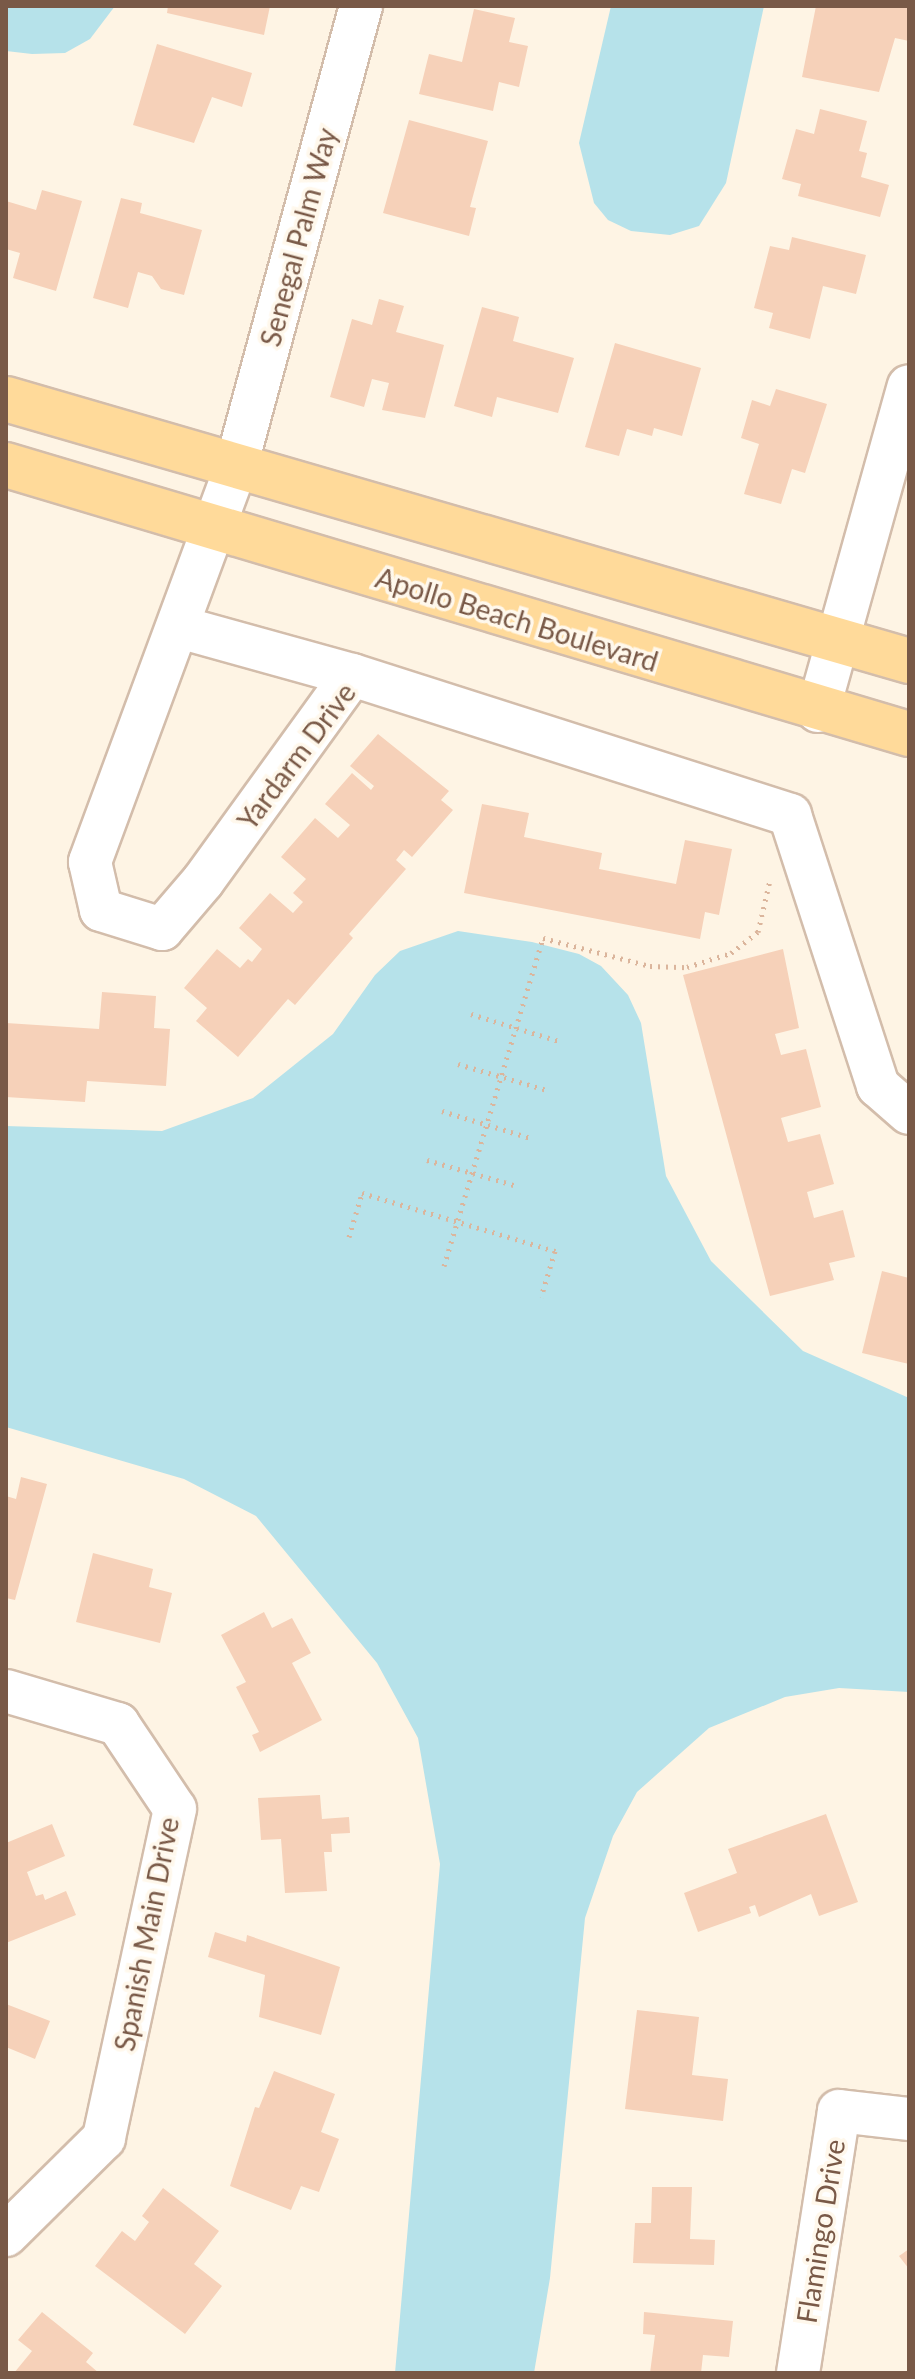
<!DOCTYPE html>
<style>
body{margin:0}
#map{position:relative;width:915px;height:2379px;overflow:hidden;background:#fef4e4;font-family:Lato,sans-serif}
div>[style]{position:absolute}
.water>*{inset:0;background:#b6e2ea}
.building>*{inset:0;background:#f6d1b9}
.path>*{height:5px;margin-top:-2.5px;transform-origin:0;background:repeating-linear-gradient(90deg,#dbb59c 0 2px,transparent 0 8px)}
.roads{filter:drop-shadow(2px 0 #d3bdab) drop-shadow(-2px 0 #d3bdab) drop-shadow(0 2px #d3bdab) drop-shadow(0 -2px #d3bdab)}
.minor>*{height:42px;margin:-21px;padding:0 21px;transform-origin:21px;border-radius:21px;background:#fff}
.major>*{height:44px;margin:-22px;padding:0 22px;transform-origin:22px;border-radius:22px;background:#ffda9a}
span{translate:-50% -50%;white-space:nowrap;text-align:center;line-height:1.15;-webkit-text-stroke:7px #fff8ec;paint-order:stroke}
.street-label{font-size:28px;color:#795947}
.frame{position:absolute;inset:0;border:8px solid #795947;pointer-events:none}
</style>
<div id="map">
<div class="water">
<div style="clip-path:polygon(6px 6px,115px 6px,90px 39px,65px 53px,32px 54px,6px 51px)"></div>
<div style="clip-path:polygon(611px 6px,764px 6px,726px 183px,699px 226px,670px 235px,631px 231px,608px 220px,594px 203px,579px 143px)"></div>
<div style="clip-path:polygon(458px 931px,532px 942px,579px 954px,601px 966px,628px 995px,641px 1023px,666px 1176px,711px 1261px,803px 1351px,909px 1398px,909px 1692px,839px 1688px,785px 1697px,709px 1728px,637px 1792px,613px 1836px,585px 1918px,550px 2278px,534px 2373px,395px 2373px,440px 1864px,418px 1738px,377px 1663px,256px 1516px,184px 1479px,6px 1427px,6px 1126px,162px 1131px,253px 1098px,333px 1034px,375px 975px,400px 951px)"></div>
</div>
<div class="building">
<div style="clip-path:polygon(168px 6px,270px 6px,264px 35px,167px 13px)"></div>
<div style="clip-path:polygon(816px 6px,909px 8px,909px 41px,895px 38px,879px 92px,802px 77px)"></div>
<div style="clip-path:polygon(474px 9px,515px 18px,509px 42px,528px 46px,519px 87px,499px 82px,493px 111px,419px 94px,429px 54px,462px 62px)"></div>
<div style="clip-path:polygon(157px 44px,252px 73px,242px 107px,212px 97px,194px 143px,133px 125px)"></div>
<div style="clip-path:polygon(820px 109px,867px 121px,859px 151px,867px 153px,861px 177px,889px 185px,880px 217px,798px 196px,801px 184px,782px 179px,796px 129px,814px 134px)"></div>
<div style="clip-path:polygon(409px 120px,488px 141px,470px 207px,476px 208px,469px 236px,383px 213px)"></div>
<div style="clip-path:polygon(42px 190px,82px 201px,56px 291px,13px 278px,20px 253px,6px 249px,6px 201px,36px 210px)"></div>
<div style="clip-path:polygon(121px 198px,142px 203px,140px 213px,202px 230px,184px 295px,161px 289px,152px 276px,138px 272px,128px 308px,93px 298px)"></div>
<div style="clip-path:polygon(792px 237px,866px 255px,856px 294px,823px 286px,810px 339px,769px 328px,773px 313px,754px 308px,770px 246px,789px 250px)"></div>
<div style="clip-path:polygon(379px 299px,404px 306px,396px 332px,444px 345px,425px 418px,382px 410px,389px 383px,372px 379px,364px 407px,330px 397px,352px 319px,372px 325px)"></div>
<div style="clip-path:polygon(482px 307px,519px 317px,513px 341px,574px 358px,558px 413px,497px 397px,492px 417px,454px 406px)"></div>
<div style="clip-path:polygon(615px 343px,701px 368px,682px 436px,654px 428px,652px 436px,627px 429px,619px 456px,585px 447px)"></div>
<div style="clip-path:polygon(776px 389px,827px 404px,805px 473px,792px 469px,781px 504px,744px 494px,759px 444px,741px 438px,752px 400px,770px 406px)"></div>
<div style="clip-path:polygon(378px 734px,449px 791px,441px 800px,453px 810px,412px 857px,404px 850px,396px 860px,406px 869px,349px 934px,353px 938px,295px 1005px,288px 999px,238px 1057px,196px 1021px,207px 1008px,184px 988px,217px 949px,240px 968px,248px 959px,252px 962px,262px 949px,239px 928px,270px 893px,293px 913px,303px 902px,293px 893px,306px 879px,281px 857px,315px 818px,338px 838px,350px 825px,325px 804px,352px 773px,371px 790px,374px 786px,350px 766px)"></div>
<div style="clip-path:polygon(482px 804px,529px 813px,524px 837px,602px 853px,599px 869px,676px 884px,685px 840px,732px 849px,719px 915px,705px 912px,700px 939px,464px 893px)"></div>
<div style="clip-path:polygon(783px 949px,799px 1028px,775px 1034px,781px 1055px,806px 1049px,821px 1107px,781px 1118px,788px 1142px,820px 1134px,834px 1184px,807px 1192px,814px 1218px,843px 1210px,855px 1257px,829px 1263px,834px 1280px,770px 1296px,683px 975px)"></div>
<div style="clip-path:polygon(102px 992px,156px 996px,154px 1028px,170px 1029px,166px 1086px,87px 1081px,85px 1102px,6px 1097px,6px 1023px,99px 1029px)"></div>
<div style="clip-path:polygon(882px 1271px,909px 1278px,909px 1364px,862px 1353px)"></div>
<div style="clip-path:polygon(21px 1477px,47px 1484px,15px 1600px,6px 1598px,6px 1496px,16px 1499px)"></div>
<div style="clip-path:polygon(93px 1553px,153px 1569px,149px 1587px,172px 1593px,160px 1643px,76px 1622px)"></div>
<div style="clip-path:polygon(264px 1612px,272px 1628px,292px 1618px,311px 1653px,292px 1663px,322px 1720px,260px 1752px,252px 1735px,259px 1732px,236px 1687px,246px 1682px,221px 1635px)"></div>
<div style="clip-path:polygon(320px 1795px,322px 1819px,349px 1817px,350px 1833px,331px 1834px,332px 1852px,324px 1852px,327px 1891px,285px 1893px,281px 1839px,261px 1840px,258px 1798px)"></div>
<div style="clip-path:polygon(826px 1814px,858px 1902px,819px 1916px,811px 1894px,759px 1917px,755px 1905px,749px 1907px,751px 1913px,698px 1932px,684px 1893px,737px 1873px,728px 1849px)"></div>
<div style="clip-path:polygon(52px 1824px,65px 1856px,27px 1872px,36px 1896px,43px 1894px,45px 1900px,66px 1891px,76px 1915px,6px 1943px,6px 1843px)"></div>
<div style="clip-path:polygon(215px 1932px,246px 1942px,247px 1935px,340px 1967px,321px 2035px,259px 2017px,265px 1975px,208px 1957px)"></div>
<div style="clip-path:polygon(6px 2004px,50px 2021px,35px 2059px,6px 2047px)"></div>
<div style="clip-path:polygon(637px 2010px,699px 2017px,692px 2075px,728px 2079px,723px 2121px,625px 2109px)"></div>
<div style="clip-path:polygon(274px 2071px,335px 2094px,321px 2132px,339px 2139px,319px 2192px,301px 2186px,291px 2210px,230px 2186px,255px 2107px,259px 2108px)"></div>
<div style="clip-path:polygon(652px 2187px,692px 2187px,690px 2239px,715px 2240px,714px 2265px,633px 2263px,635px 2223px,651px 2223px)"></div>
<div style="clip-path:polygon(163px 2188px,219px 2231px,194px 2264px,222px 2286px,185px 2334px,95px 2266px,122px 2231px,135px 2241px,149px 2222px,142px 2216px)"></div>
<div style="clip-path:polygon(909px 2249px,909px 2269px,899px 2256px)"></div>
<div style="clip-path:polygon(42px 2312px,93px 2353px,86px 2362px,99px 2373px,14px 2373px,32px 2351px,18px 2340px)"></div>
<div style="clip-path:polygon(644px 2312px,733px 2321px,729px 2357px,703px 2355px,701px 2373px,650px 2373px,655px 2335px,643px 2334px)"></div>
</div>
<div class="path">
<div style="left:471px;top:1014px;width:95px;rotate:17.1deg"></div>
<div style="left:458px;top:1064px;width:93px;rotate:16.3deg"></div>
<div style="left:442px;top:1111px;width:93px;rotate:16.9deg"></div>
<div style="left:427px;top:1160px;width:94px;rotate:16.1deg"></div>
<div style="left:349px;top:1237px;width:46px;rotate:-73.5deg"></div>
<div style="left:362px;top:1193px;width:202px;rotate:16.7deg"></div>
<div style="left:555px;top:1251px;width:48px;rotate:106.9deg"></div>
<div style="left:444px;top:1266px;width:343px;rotate:-73.2deg"></div>
<div style="left:543px;top:938px;width:111px;rotate:14.7deg"></div>
<div style="left:650px;top:966px;width:37px;rotate:2deg"></div>
<div style="left:687px;top:967px;width:46px;rotate:-17.7deg"></div>
<div style="left:731px;top:953px;width:34px;rotate:-38deg"></div>
<div style="left:758px;top:932px;width:53px;rotate:-77deg"></div>
</div>
<div class="roads">
<div class="minor">
<div style="left:361px;top:6px;width:478px;rotate:105.2deg"></div>
<div style="left:236px;top:467px;width:421px;rotate:110.3deg"></div>
<div style="left:90px;top:862px;width:49px;rotate:77.1deg"></div>
<div style="left:101px;top:910px;width:64px;rotate:17.3deg"></div>
<div style="left:162px;top:929px;width:63px;rotate:-49.5deg"></div>
<div style="left:203px;top:881px;width:254px;rotate:-54.1deg"></div>
<div style="left:352px;top:675px;width:460px;rotate:17.7deg"></div>
<div style="left:790px;top:815px;width:285px;rotate:72deg"></div>
<div style="left:878px;top:1086px;width:41px;rotate:41.1deg"></div>
<div style="left:179px;top:627px;width:180px;rotate:15.5deg"></div>
<div style="left:818px;top:711px;width:337px;rotate:-74.4deg"></div>
<div style="left:6px;top:1691px;width:117px;rotate:16.4deg"></div>
<div style="left:118px;top:1724px;width:102px;rotate:56.2deg"></div>
<div style="left:175px;top:1809px;width:337px;rotate:102.2deg"></div>
<div style="left:104px;top:2138px;width:138px;rotate:135.3deg"></div>
<div style="left:798px;top:2373px;width:265px;rotate:-81.1deg"></div>
<div style="left:839px;top:2111px;width:70px;rotate:6.5deg"></div>
</div>
<div class="major">
<div style="left:6px;top:399px;width:940px;rotate:16.18deg"></div>
<div style="left:6px;top:465px;width:942px;rotate:16.59deg"></div>
</div>
</div>
<div class="street-label">
<span style="left:298px;top:237px;rotate:-75deg">Senegal Palm Way</span>
<span style="left:517px;top:619px;rotate:17deg">Apollo Beach Boulevard</span>
<span style="left:296px;top:756px;rotate:-53deg">Yardarm Drive</span>
<span style="left:146px;top:1934px;rotate:-79deg">Spanish Main Drive</span>
<span style="left:820px;top:2231px;rotate:-81deg">Flamingo Drive</span>
</div>
<div class="frame"></div>
</div>
